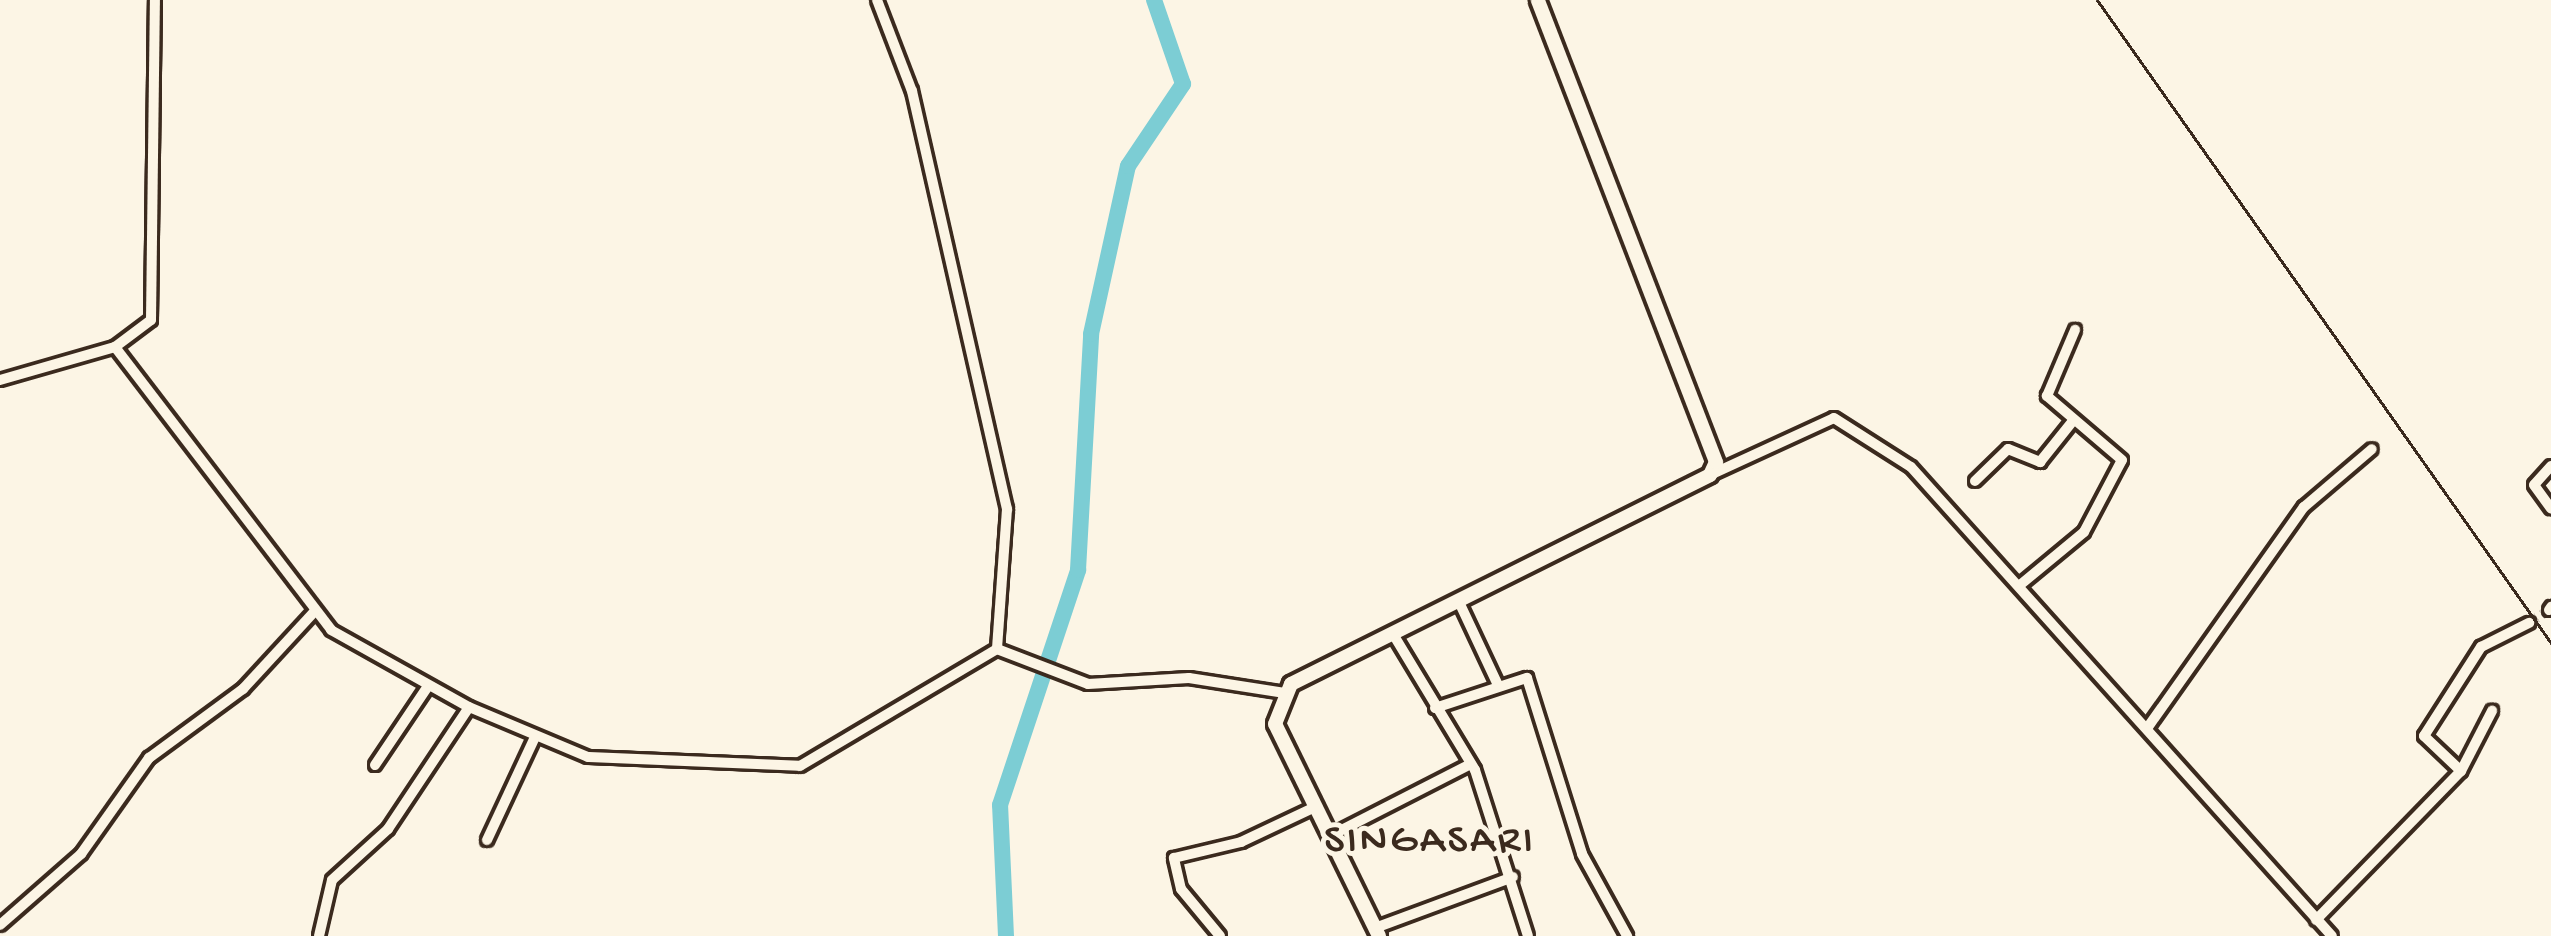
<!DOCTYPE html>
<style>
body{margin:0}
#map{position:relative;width:2551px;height:936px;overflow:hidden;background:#fcf5e5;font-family:"Gochi Hand",sans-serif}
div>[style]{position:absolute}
.river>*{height:16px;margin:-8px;padding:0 8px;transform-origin:8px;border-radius:8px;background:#7ccdd4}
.minor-tunnel>*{height:10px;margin-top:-5px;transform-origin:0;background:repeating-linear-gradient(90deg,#d5ccbd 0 10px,transparent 0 15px)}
.roads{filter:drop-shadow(3px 0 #3b2a1e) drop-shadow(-3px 0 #3b2a1e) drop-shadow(0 3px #3b2a1e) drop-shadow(0 -3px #3b2a1e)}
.minor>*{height:10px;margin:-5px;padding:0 5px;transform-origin:5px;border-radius:5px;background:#fcf5e5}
.tertiary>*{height:14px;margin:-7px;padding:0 7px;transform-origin:7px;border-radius:7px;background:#fcf5e5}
.rail>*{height:3px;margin:-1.5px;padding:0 1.5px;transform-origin:1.5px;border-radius:1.5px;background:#3b2a1e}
span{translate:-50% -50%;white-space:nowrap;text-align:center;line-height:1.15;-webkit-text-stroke:10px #fcf5e5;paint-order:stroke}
.quarter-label{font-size:42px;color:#3b2a1e;letter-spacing:3px}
</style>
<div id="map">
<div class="river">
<div style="left:1006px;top:936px;width:131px;rotate:-92.6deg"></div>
<div style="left:1000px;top:805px;width:248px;rotate:-71.6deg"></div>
<div style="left:1078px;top:570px;width:236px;rotate:-86.8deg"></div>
<div style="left:1091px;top:334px;width:172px;rotate:-77.6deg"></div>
<div style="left:1128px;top:166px;width:99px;rotate:-56.1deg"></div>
<div style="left:1183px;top:84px;width:89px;rotate:-109deg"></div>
</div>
<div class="minor-tunnel">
<div style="left:2529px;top:623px;width:24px;rotate:-33deg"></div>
</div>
<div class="roads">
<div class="minor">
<div style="left:877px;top:0;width:97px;rotate:69deg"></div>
<div style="left:912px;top:91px;width:429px;rotate:77.2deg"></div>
<div style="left:1007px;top:509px;width:140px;rotate:94.1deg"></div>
<div style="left:997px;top:649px;width:97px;rotate:21deg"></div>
<div style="left:1088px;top:684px;width:101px;rotate:-3.4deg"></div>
<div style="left:1189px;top:678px;width:97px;rotate:8.9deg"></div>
<div style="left:115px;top:347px;width:356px;rotate:52.6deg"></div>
<div style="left:331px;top:630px;width:158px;rotate:29.2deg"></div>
<div style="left:0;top:380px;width:120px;rotate:-16deg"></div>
<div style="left:115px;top:347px;width:45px;rotate:-36.9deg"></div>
<div style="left:151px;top:320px;width:320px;rotate:-89.3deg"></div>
<div style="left:2551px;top:466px;width:25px;rotate:132deg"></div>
<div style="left:2534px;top:485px;width:29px;rotate:54deg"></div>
<div style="left:1710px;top:475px;width:136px;rotate:-24.7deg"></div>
<div style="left:1834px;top:418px;width:91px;rotate:32.5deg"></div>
<div style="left:1911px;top:467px;width:630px;rotate:48.09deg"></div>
<div style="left:1975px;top:481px;width:46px;rotate:-44.1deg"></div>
<div style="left:2008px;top:449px;width:35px;rotate:22deg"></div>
<div style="left:2040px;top:462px;width:51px;rotate:-51.3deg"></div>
<div style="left:2020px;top:585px;width:83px;rotate:-39.6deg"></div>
<div style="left:2084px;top:532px;width:81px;rotate:-62.2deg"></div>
<div style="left:2122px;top:460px;width:99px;rotate:-139.5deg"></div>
<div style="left:2047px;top:396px;width:72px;rotate:-67deg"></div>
<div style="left:1460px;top:604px;width:89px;rotate:64.9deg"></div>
<div style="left:2549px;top:610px;width:4px;rotate:-56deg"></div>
<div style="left:1393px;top:634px;width:159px;rotate:58.9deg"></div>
<div style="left:1475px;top:770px;width:174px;rotate:72.3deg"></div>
<div style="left:1435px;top:708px;width:97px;rotate:-18.1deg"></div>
<div style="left:1527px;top:678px;width:184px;rotate:72.6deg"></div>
<div style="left:1582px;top:854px;width:94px;rotate:61.2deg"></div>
<div style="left:2148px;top:727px;width:270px;rotate:-54.7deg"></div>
<div style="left:2304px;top:507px;width:89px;rotate:-40.5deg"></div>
<div style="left:375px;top:765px;width:95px;rotate:-56.1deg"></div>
<div style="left:2461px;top:771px;width:51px;rotate:-136.6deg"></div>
<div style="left:2424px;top:736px;width:106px;rotate:-57.4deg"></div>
<div style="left:2481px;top:647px;width:54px;rotate:-26.6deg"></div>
<div style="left:1330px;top:836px;width:158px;rotate:-27.1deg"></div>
<div style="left:487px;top:840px;width:114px;rotate:-65deg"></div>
<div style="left:2316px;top:920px;width:208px;rotate:-45.8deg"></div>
<div style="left:2461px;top:771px;width:68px;rotate:-62.7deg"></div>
<div style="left:0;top:925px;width:108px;rotate:-41.2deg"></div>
<div style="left:81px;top:854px;width:118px;rotate:-54.7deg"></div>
<div style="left:149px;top:758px;width:117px;rotate:-36.3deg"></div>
<div style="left:243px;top:689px;width:105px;rotate:-47.3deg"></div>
<div style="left:1375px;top:928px;width:147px;rotate:-20.3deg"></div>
<div style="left:319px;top:936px;width:57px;rotate:-76.9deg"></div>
<div style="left:332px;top:880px;width:76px;rotate:-42.3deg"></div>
<div style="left:388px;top:829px;width:146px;rotate:-56.4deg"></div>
<div style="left:469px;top:707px;width:129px;rotate:22.8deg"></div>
<div style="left:588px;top:757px;width:212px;rotate:2.4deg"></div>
<div style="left:800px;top:766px;width:229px;rotate:-30.7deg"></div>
<div style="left:1220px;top:936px;width:61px;rotate:-129.7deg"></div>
<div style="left:1181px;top:889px;width:32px;rotate:-103deg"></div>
<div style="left:1174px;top:858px;width:69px;rotate:-13.4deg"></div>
<div style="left:1241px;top:842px;width:82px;rotate:-25.3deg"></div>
</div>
<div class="tertiary">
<div style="left:1379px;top:936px;width:236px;rotate:-116.1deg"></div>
<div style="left:1275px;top:724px;width:43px;rotate:-68.2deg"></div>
<div style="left:1291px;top:684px;width:468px;rotate:-26.5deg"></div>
<div style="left:1710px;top:475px;width:14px;rotate:-65deg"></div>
<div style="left:1716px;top:462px;width:495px;rotate:-111.1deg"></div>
</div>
</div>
<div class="rail">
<div style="left:2097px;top:0;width:787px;rotate:54.78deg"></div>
</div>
<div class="quarter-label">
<span style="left:1430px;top:843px">SINGASARI</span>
</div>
</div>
